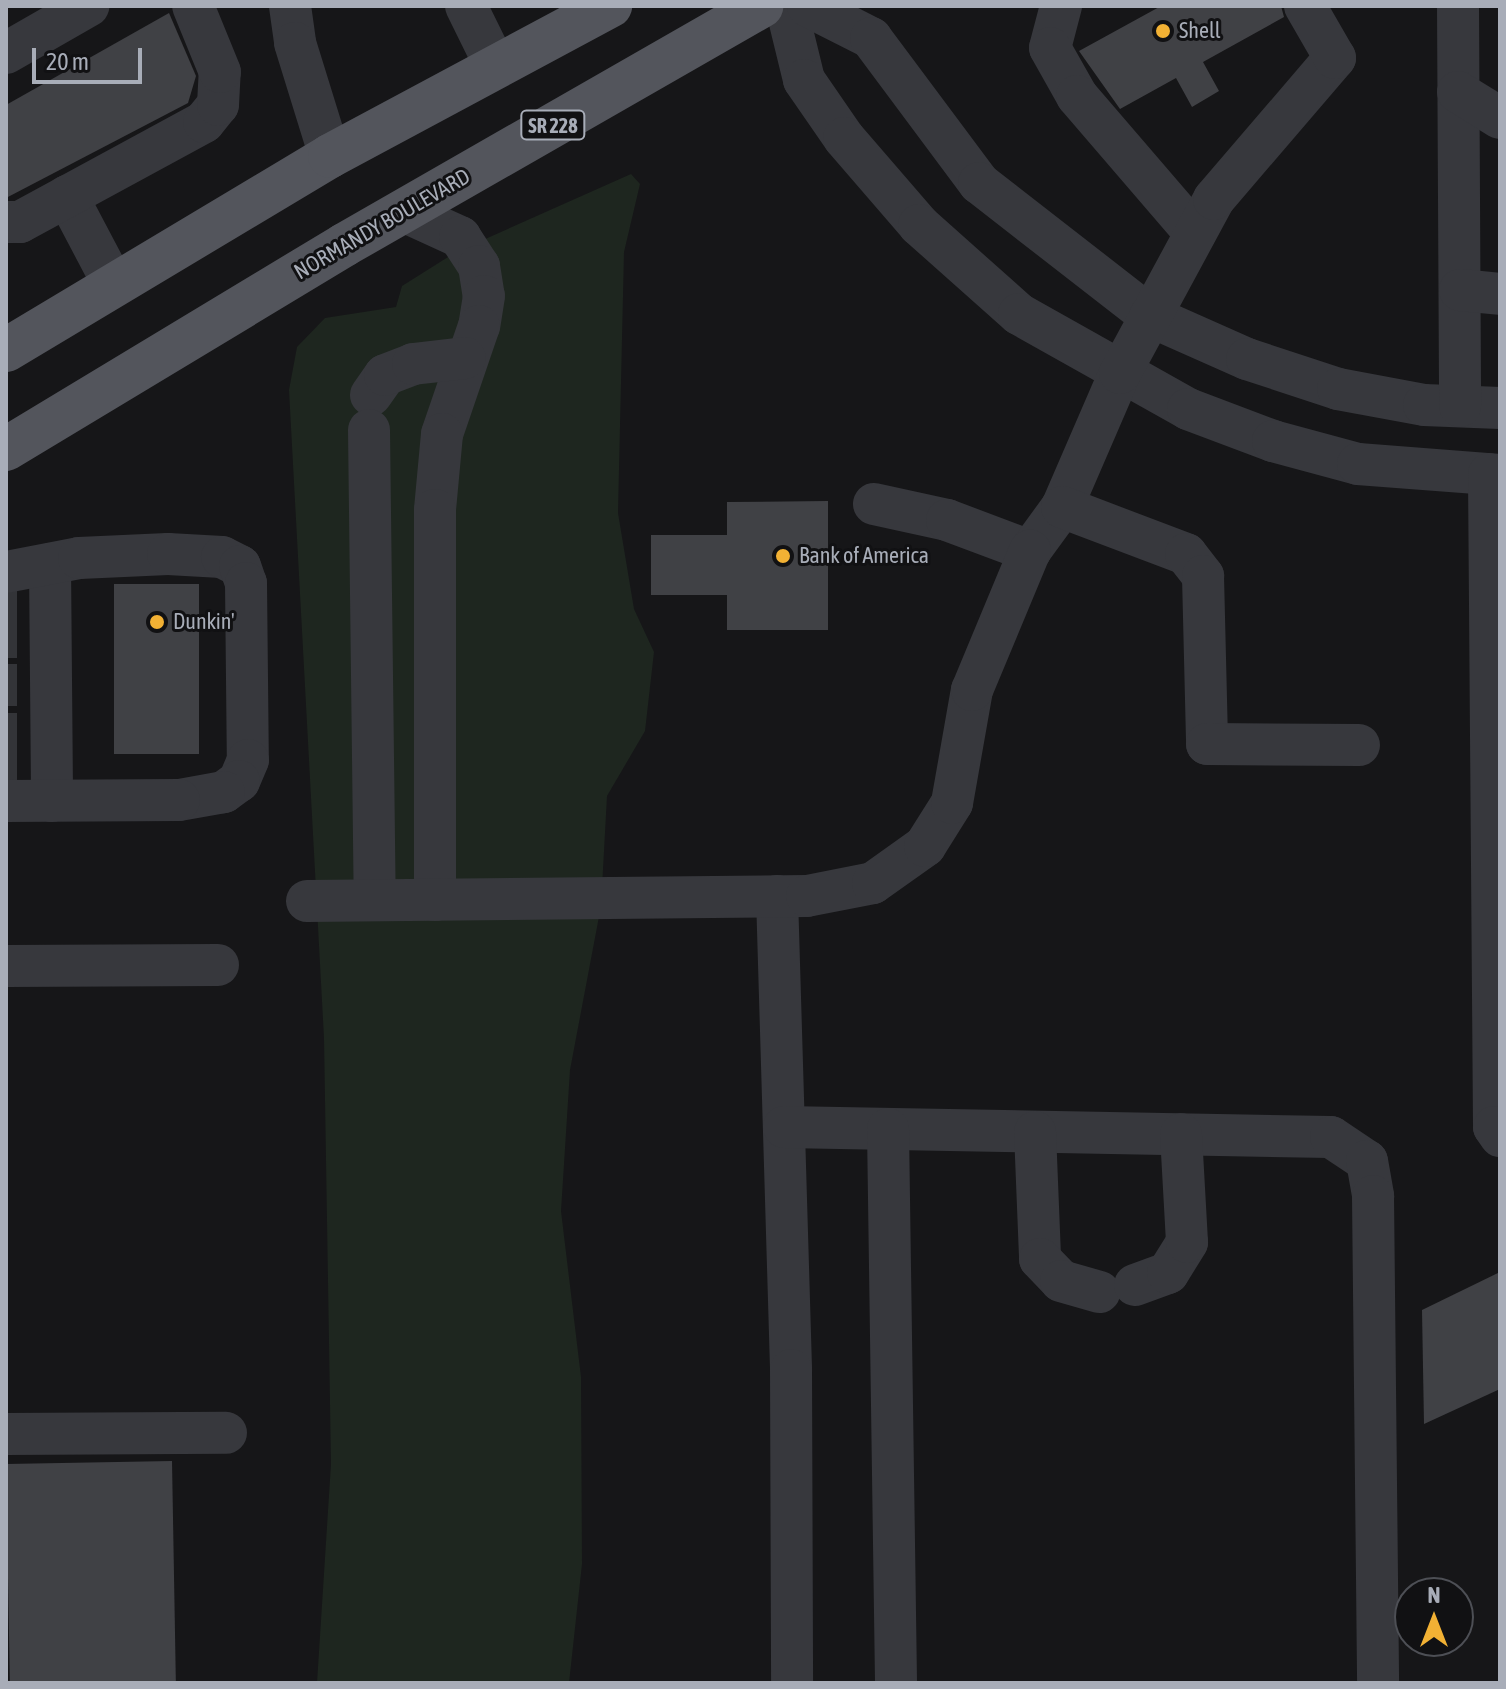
<!DOCTYPE html>
<style>
body{margin:0}
#map{position:relative;width:1506px;height:1689px;overflow:hidden;background:#161618;font-family:"Asap Condensed",sans-serif}
div>[style]{position:absolute}
.green>*{inset:0;background:#1e261f}
.building>*{inset:0;background:#404145;transform-origin:0 0}
.minor-tunnel>*{height:42px;margin-top:-21px;transform-origin:0;background:repeating-linear-gradient(90deg,#333438 0 42px,transparent 0 63px)}
.minor>*{height:42px;margin:-21px;padding:0 21px;transform-origin:21px;border-radius:21px;background:#37383d}
.major>*{height:44px;margin:-22px;padding:0 22px;transform-origin:22px;border-radius:22px;background:#53555c}
.dots>*{width:22px;height:22px;translate:-50% -50%;box-sizing:border-box;border:4px solid #111113;border-radius:50%}
span{translate:-50% -50%;white-space:nowrap;text-align:center;line-height:1.15;-webkit-text-stroke:6px #111113;paint-order:stroke}
.shield-label span{padding:2px 6px;background:#111113;border:2px solid;border-radius:6px;-webkit-text-stroke-width:0}
.shield-label{font-size:20px;color:#a8adb8;font-weight:700}
.poi-label{font-size:22px;color:#a8adb8}
.left{translate:0 -50%;text-align:left}
.street-label{font-size:22px;color:#a8adb8}
.frame{position:absolute;inset:0;border:8px solid #a8adb8;pointer-events:none}
.north{position:absolute;left:1394px;top:1577px;width:80px;height:80px;box-sizing:border-box;background:#111113;border:2px solid #4d4f55;border-radius:50%;rotate:0deg;font-size:22px;font-weight:700;line-height:32px;text-align:center;color:#a8adb8}
.north::after{content:'';display:block;margin:auto;width:28px;height:36px;background:#f2b134;clip-path:polygon(50% 0,100% 100%,50% 72%,0 100%)}
.scale{position:absolute;left:32px;top:48px;width:110px;height:36px;box-sizing:border-box;border:4px solid #a8adb8;border-top:0;padding-left:10px;font-size:24px;line-height:28px;white-space:nowrap;color:#a8adb8;-webkit-text-stroke:6px #111113;paint-order:stroke}
</style>
<div id="map">
<div class="green">
<div style="clip-path:polygon(631px 174px,640px 184px,624px 252px,618px 513px,634px 609px,654px 652px,645px 731px,607px 796px,601px 906px,570px 1070px,561px 1211px,581px 1377px,582px 1564px,569px 1683px,317px 1683px,331px 1464px,324px 1038px,289px 390px,297px 347px,325px 318px,396px 307px,402px 286px,456px 252px)"></div>
</div>
<div class="building">
<div style="clip-path:polygon(1161px 6px,1281px 6px,1284px 17px,1203px 62px,1219px 91px,1192px 107px,1176px 78px,1120px 109px,1079px 51px)"></div>
<div style="clip-path:polygon(169px 13px,196px 76px,188px 103px,6px 198px,6px 105px)"></div>
<div style="clip-path:polygon(828px 501px,828px 630px,727px 630px,727px 595px,651px 595px,651px 535px,727px 535px,727px 502px)"></div>
<div style="left:199px;top:584px;width:170px;height:85px;rotate:90deg"></div>
<div style="clip-path:polygon(1500px 1272px,1500px 1389px,1424px 1424px,1422px 1310px)"></div>
<div style="left:172px;top:1461px;width:222px;height:166px;rotate:89deg"></div>
</div>
<div class="minor-tunnel">
<div style="left:6px;top:606px;width:11px"></div>
<div style="left:6px;top:637px;width:11px"></div>
<div style="left:6px;top:685px;width:11px"></div>
<div style="left:6px;top:734px;width:11px"></div>
<div style="left:6px;top:766px;width:11px"></div>
</div>
<div class="minor">
<div style="left:290px;top:6px;width:37px;rotate:82deg"></div>
<div style="left:295px;top:43px;width:118px;rotate:72.8deg"></div>
<div style="left:466px;top:6px;width:68px;rotate:63.8deg"></div>
<div style="left:786px;top:6px;width:76px;rotate:76.3deg"></div>
<div style="left:804px;top:80px;width:70px;rotate:55.4deg"></div>
<div style="left:844px;top:138px;width:115px;rotate:49.2deg"></div>
<div style="left:919px;top:225px;width:134px;rotate:41.7deg"></div>
<div style="left:1019px;top:314px;width:194px;rotate:29.3deg"></div>
<div style="left:1188px;top:409px;width:91px;rotate:20.6deg"></div>
<div style="left:1273px;top:441px;width:88px;rotate:15.1deg"></div>
<div style="left:1358px;top:464px;width:142px;rotate:4.4deg"></div>
<div style="left:808px;top:6px;width:71px;rotate:26.9deg"></div>
<div style="left:871px;top:38px;width:181px;rotate:53.3deg"></div>
<div style="left:979px;top:183px;width:217px;rotate:37.9deg"></div>
<div style="left:1150px;top:316px;width:106px;rotate:23.9deg"></div>
<div style="left:1247px;top:359px;width:96px;rotate:18.2deg"></div>
<div style="left:1338px;top:389px;width:87px;rotate:10.5deg"></div>
<div style="left:1424px;top:405px;width:76px;rotate:2.3deg"></div>
<div style="left:1061px;top:6px;width:43px;rotate:104.7deg"></div>
<div style="left:1050px;top:48px;width:55px;rotate:60.6deg"></div>
<div style="left:1077px;top:96px;width:181px;rotate:49.3deg"></div>
<div style="left:1458px;top:6px;width:400px;rotate:89.7deg"></div>
<div style="left:6px;top:53px;width:95px;rotate:-29.8deg"></div>
<div style="left:1458px;top:92px;width:49px;rotate:31.8deg"></div>
<div style="left:67px;top:196px;width:101px;rotate:62.2deg"></div>
<div style="left:403px;top:211px;width:63px;rotate:24.5deg"></div>
<div style="left:460px;top:237px;width:35px;rotate:57deg"></div>
<div style="left:479px;top:266px;width:30px;rotate:81deg"></div>
<div style="left:484px;top:296px;width:30px;rotate:99deg"></div>
<div style="left:479px;top:326px;width:114px;rotate:108.9deg"></div>
<div style="left:442px;top:434px;width:76px;rotate:95.3deg"></div>
<div style="left:435px;top:510px;width:390px;rotate:90deg"></div>
<div style="left:6px;top:222px;width:14px"></div>
<div style="left:20px;top:222px;width:209px;rotate:-28.5deg"></div>
<div style="left:204px;top:122px;width:22px;rotate:-51deg"></div>
<div style="left:218px;top:105px;width:33px;rotate:-87deg"></div>
<div style="left:220px;top:72px;width:71px;rotate:-112.2deg"></div>
<div style="left:1460px;top:290px;width:40px;rotate:5.7deg"></div>
<div style="left:371px;top:395px;width:24px;rotate:-55deg"></div>
<div style="left:385px;top:375px;width:30px;rotate:-21deg"></div>
<div style="left:413px;top:364px;width:52px;rotate:-6.6deg"></div>
<div style="left:369px;top:430px;width:470px;rotate:89.3deg"></div>
<div style="left:1489px;top:474px;width:653px;rotate:89.56deg"></div>
<div style="left:1494px;top:1127px;width:11px;rotate:56deg"></div>
<div style="left:874px;top:504px;width:75px;rotate:12.4deg"></div>
<div style="left:947px;top:520px;width:89px;rotate:20.5deg"></div>
<div style="left:1030px;top:551px;width:54px;rotate:-54deg"></div>
<div style="left:1062px;top:507px;width:146px;rotate:-66.6deg"></div>
<div style="left:1120px;top:373px;width:198px;rotate:-61.6deg"></div>
<div style="left:1214px;top:199px;width:186px;rotate:-49.4deg"></div>
<div style="left:1335px;top:58px;width:60px;rotate:-120deg"></div>
<div style="left:1062px;top:507px;width:133px;rotate:20.8deg"></div>
<div style="left:1186px;top:554px;width:28px;rotate:52deg"></div>
<div style="left:1203px;top:576px;width:168px;rotate:88.6deg"></div>
<div style="left:1207px;top:744px;width:152px;rotate:0.4deg"></div>
<div style="left:50px;top:564px;width:237px;rotate:89.5deg"></div>
<div style="left:6px;top:572px;width:74px;rotate:-10.9deg"></div>
<div style="left:79px;top:558px;width:89px;rotate:-2.6deg"></div>
<div style="left:168px;top:554px;width:54px;rotate:3.2deg"></div>
<div style="left:222px;top:557px;width:20px;rotate:27deg"></div>
<div style="left:240px;top:566px;width:18px;rotate:71deg"></div>
<div style="left:246px;top:583px;width:177px;rotate:89.4deg"></div>
<div style="left:248px;top:760px;width:23px;rotate:113deg"></div>
<div style="left:239px;top:781px;width:19px;rotate:144deg"></div>
<div style="left:224px;top:792px;width:46px;rotate:169.9deg"></div>
<div style="left:179px;top:800px;width:173px;rotate:179.7deg"></div>
<div style="left:777px;top:896px;width:474px;rotate:88.3deg"></div>
<div style="left:791px;top:1370px;width:313px;rotate:89.8deg"></div>
<div style="left:307px;top:901px;width:500px;rotate:-0.57deg"></div>
<div style="left:807px;top:896px;width:67px;rotate:-11.1deg"></div>
<div style="left:873px;top:883px;width:64px;rotate:-35.4deg"></div>
<div style="left:925px;top:846px;width:51px;rotate:-57.9deg"></div>
<div style="left:952px;top:803px;width:115px;rotate:-80deg"></div>
<div style="left:972px;top:690px;width:151px;rotate:-67.4deg"></div>
<div style="left:6px;top:966px;width:212px;rotate:-0.3deg"></div>
<div style="left:784px;top:1127px;width:547px;rotate:1.05deg"></div>
<div style="left:1331px;top:1137px;width:43px;rotate:33.7deg"></div>
<div style="left:1367px;top:1161px;width:36px;rotate:80deg"></div>
<div style="left:1373px;top:1196px;width:487px;rotate:89.4deg"></div>
<div style="left:888px;top:1129px;width:554px;rotate:89.17deg"></div>
<div style="left:1035px;top:1132px;width:127px;rotate:87.7deg"></div>
<div style="left:1040px;top:1259px;width:30px;rotate:46deg"></div>
<div style="left:1061px;top:1281px;width:40px;rotate:16deg"></div>
<div style="left:1135px;top:1285px;width:35px;rotate:-20deg"></div>
<div style="left:1168px;top:1273px;width:36px;rotate:-58deg"></div>
<div style="left:1187px;top:1242px;width:108px;rotate:-93.2deg"></div>
<div style="left:6px;top:1434px;width:220px;rotate:-0.3deg"></div>
</div>
<div class="major">
<div style="left:6px;top:350px;width:378px;rotate:-30.9deg"></div>
<div style="left:330px;top:156px;width:318px;rotate:-28.2deg"></div>
<div style="left:6px;top:449px;width:395px;rotate:-31.1deg"></div>
<div style="left:344px;top:245px;width:481px;rotate:-29.8deg"></div>
</div>
<div class="dots">
<div style="left:1163px;top:31px;background:#f2b134"></div>
<div style="left:783px;top:556px;background:#f2b134"></div>
<div style="left:157px;top:622px;background:#f2b134"></div>
</div>
<div class="shield-label">
<span style="left:553px;top:125px">SR 228</span>
</div>
<div class="poi-label">
<span class="left" style="left:1179px;top:31px">Shell</span>
<span class="left" style="left:799px;top:556px">Bank of America</span>
<span class="left" style="left:173px;top:622px">Dunkin'</span>
</div>
<div class="street-label">
<span style="left:382px;top:224px;rotate:-30deg">NORMANDY BOULEVARD</span>
</div>
<div class="frame"></div>
<div class="north">N</div>
<div class="scale">20 m</div>
</div>
